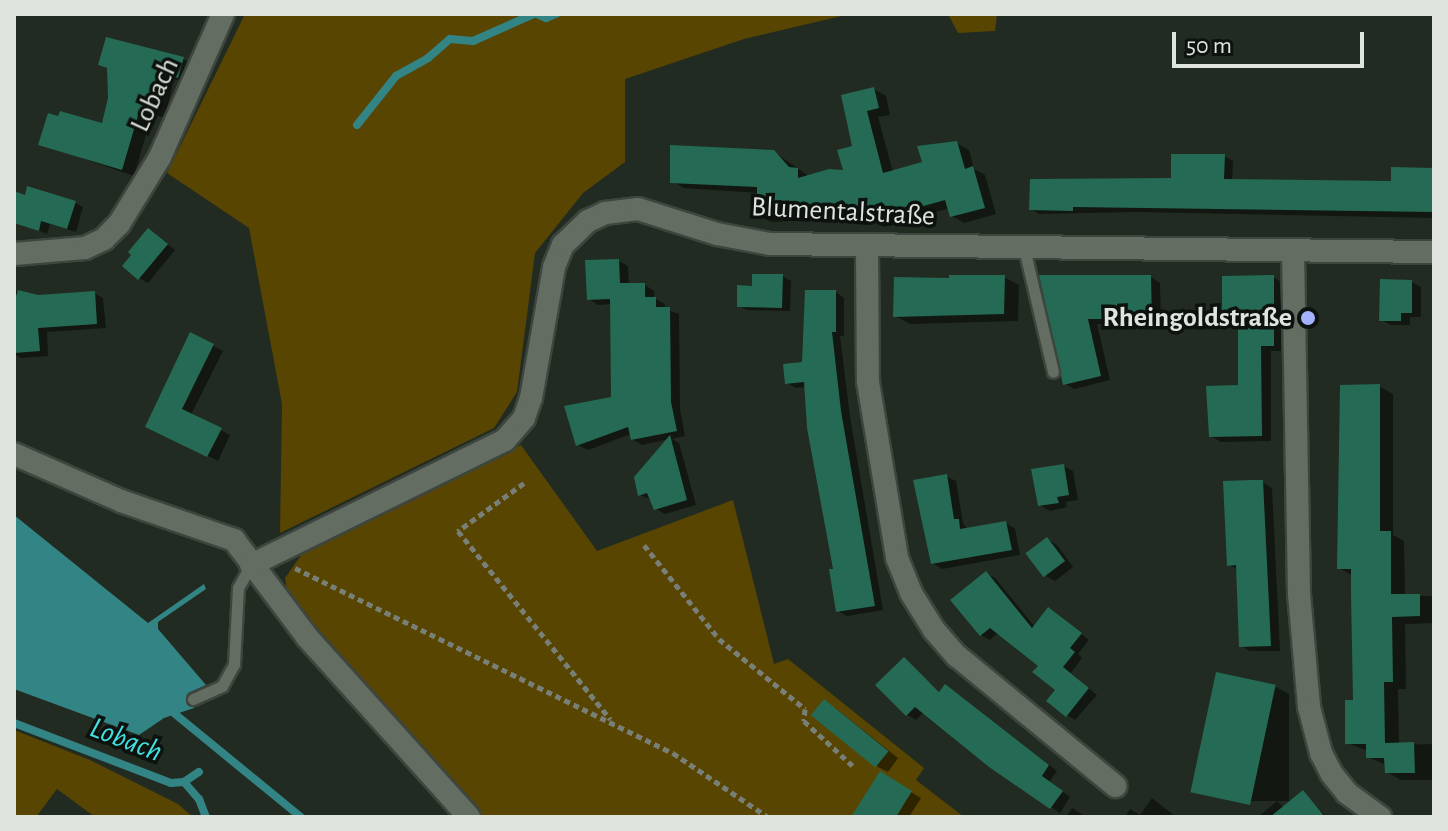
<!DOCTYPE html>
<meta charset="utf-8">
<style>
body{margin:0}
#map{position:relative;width:1448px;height:831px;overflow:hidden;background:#222b21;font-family:"Alegreya Sans",sans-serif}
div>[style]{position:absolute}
.green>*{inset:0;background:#584501}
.water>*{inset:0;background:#338484}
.shadow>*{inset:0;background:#0007}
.stream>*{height:8px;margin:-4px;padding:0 4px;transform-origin:4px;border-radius:4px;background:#338484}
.building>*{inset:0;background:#256a54;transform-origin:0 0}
.path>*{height:5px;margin-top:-2.5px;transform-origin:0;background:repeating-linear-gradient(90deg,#787f77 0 6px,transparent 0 10px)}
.roads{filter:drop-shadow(2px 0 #3e453e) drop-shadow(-2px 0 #3e453e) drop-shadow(0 2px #3e453e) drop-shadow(0 -2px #3e453e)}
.service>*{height:11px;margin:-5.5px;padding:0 5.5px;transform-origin:5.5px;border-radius:5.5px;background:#636d62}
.minor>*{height:22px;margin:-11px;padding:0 11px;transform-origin:11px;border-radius:11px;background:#636d62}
.dots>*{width:22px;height:22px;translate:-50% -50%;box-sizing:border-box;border:4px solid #0e120e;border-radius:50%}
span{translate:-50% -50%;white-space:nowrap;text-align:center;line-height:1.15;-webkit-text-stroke:7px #0e120e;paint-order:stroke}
.street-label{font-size:28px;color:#dfe4de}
.poi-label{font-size:28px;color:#dfe4de;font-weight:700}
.right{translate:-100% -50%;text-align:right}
.water-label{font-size:30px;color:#42e1e2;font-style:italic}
.frame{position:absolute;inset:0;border:16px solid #dfe4de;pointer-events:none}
.scale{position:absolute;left:1172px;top:32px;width:192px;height:36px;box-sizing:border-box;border:4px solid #dfe4de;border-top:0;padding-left:10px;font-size:24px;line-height:28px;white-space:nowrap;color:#dfe4de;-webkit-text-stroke:6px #0e120e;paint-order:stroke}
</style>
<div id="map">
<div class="green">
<div style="clip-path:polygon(245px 14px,850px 14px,744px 39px,625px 79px,625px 162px,583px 193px,535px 253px,517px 392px,494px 428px,280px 533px,282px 404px,249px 228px,167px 173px)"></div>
<div style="clip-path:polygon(948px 14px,997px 14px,995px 31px,958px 33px)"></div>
<div style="clip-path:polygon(521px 445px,597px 551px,733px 500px,774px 664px,788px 659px,924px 768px,916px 780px,964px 817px,479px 817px,311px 632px,287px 591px,285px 578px,302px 554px)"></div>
<div style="clip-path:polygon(14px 730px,90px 760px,178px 804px,193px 817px,95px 817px,57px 789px,36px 817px,14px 817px)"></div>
</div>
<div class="water">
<div style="clip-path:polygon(14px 515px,148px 623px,204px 584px,206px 589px,158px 622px,158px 629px,206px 685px,188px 693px,194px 708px,164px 718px,139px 735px,14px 689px)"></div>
</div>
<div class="shadow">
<div style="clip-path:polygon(183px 59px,195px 66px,190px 83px,174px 79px,165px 118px,152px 114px,134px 176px,41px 144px,103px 126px,110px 99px,109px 70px,100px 64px)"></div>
<div style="clip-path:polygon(874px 89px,886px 96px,890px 115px,878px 117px,893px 172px,924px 164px,956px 143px,969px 150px,974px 169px,985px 175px,996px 214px,964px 223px,952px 216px,950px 208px,884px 227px,872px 220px,870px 213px,836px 222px,830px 219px,771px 222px,759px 215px,759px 193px,684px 188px,672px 181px,774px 152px,810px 177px,845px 172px)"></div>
<div style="clip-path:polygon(1224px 156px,1233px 161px,1232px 181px,1393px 183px,1434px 170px,1434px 218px,1136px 212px,1039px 214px,1031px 209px,1173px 180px)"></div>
<div style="clip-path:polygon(14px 193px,75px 203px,83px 207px,76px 232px,50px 224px,47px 234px,14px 221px)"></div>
<div style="clip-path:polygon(149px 230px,175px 250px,148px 283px,139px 278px)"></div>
<div style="clip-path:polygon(619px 261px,628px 266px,629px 285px,645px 285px,654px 291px,654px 298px,665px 304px,665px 309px,679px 314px,680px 409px,685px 436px,672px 439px,679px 443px,696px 505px,665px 514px,656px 509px,652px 500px,640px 495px,669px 439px,642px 445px,632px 439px,631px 434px,588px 450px,578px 445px,613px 399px,612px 304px,598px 305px,589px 299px)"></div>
<div style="clip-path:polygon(782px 276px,791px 281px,790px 311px,747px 310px,739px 306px,754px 288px)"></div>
<div style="clip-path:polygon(1004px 277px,1019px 285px,1018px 321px,910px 324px,895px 316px)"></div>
<div style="clip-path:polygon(1041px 277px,1151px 277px,1160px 283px,1161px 323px,1097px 324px,1110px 380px,1074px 389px,1064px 383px)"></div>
<div style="clip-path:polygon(1273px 277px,1283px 283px,1283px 351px,1271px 351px,1271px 441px,1221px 442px,1211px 436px,1240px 387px,1240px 325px,1224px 320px)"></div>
<div style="clip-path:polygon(1412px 282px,1421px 287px,1421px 317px,1410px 317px,1410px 325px,1391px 325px,1381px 320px)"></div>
<div style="clip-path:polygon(14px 291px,38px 297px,94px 293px,103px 298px,106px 328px,47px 332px,48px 356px,21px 358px,14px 354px)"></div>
<div style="clip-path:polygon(836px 292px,844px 298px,844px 336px,840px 336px,850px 417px,883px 610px,847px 616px,838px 611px,836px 570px,807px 387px,796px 388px,787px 383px,804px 364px)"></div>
<div style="clip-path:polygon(191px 335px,223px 351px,191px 415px,230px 435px,218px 461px,157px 431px)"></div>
<div style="clip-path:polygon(1379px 386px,1393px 394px,1393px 535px,1404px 541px,1405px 596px,1434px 596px,1434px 623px,1405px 624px,1406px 689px,1398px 689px,1399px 745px,1434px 744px,1434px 780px,1401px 780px,1387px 772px,1386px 765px,1368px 757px,1368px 751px,1347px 743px,1355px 702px,1353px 576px,1339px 568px)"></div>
<div style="clip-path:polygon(1063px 466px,1073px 471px,1078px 500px,1066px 502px,1067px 507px,1050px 511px,1040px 505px)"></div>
<div style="clip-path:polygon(946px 476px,956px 481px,963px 523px,968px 530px,1006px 523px,1015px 529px,1020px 555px,942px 569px,933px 563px)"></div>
<div style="clip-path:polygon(1262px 482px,1272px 488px,1280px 651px,1250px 651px,1241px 646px,1239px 570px,1229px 565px)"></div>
<div style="clip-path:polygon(1047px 539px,1057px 545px,1073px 567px,1055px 581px,1046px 576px)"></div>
<div style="clip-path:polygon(986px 573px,995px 578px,1035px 627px,1057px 615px,1089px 640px,1078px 654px,1082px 658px,1071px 673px,1097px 695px,1075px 720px,1067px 715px,1058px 690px,1041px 666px,998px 633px,990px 640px,981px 635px)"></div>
<div style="clip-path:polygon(904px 659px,941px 693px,954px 691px,1057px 771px,1049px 782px,1070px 797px,1060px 813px,990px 766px,924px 712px,916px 720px,907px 715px)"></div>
<div style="clip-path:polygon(1276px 687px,1289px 694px,1289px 801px,1231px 801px,1218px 794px)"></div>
<div style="clip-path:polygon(834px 707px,898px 758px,888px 772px,878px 767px)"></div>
<div style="clip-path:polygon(880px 774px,921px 798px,909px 817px,853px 817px)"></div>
<div style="clip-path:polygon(1303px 793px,1327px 817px,1258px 817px,1277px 801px,1284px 808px)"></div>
<div style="clip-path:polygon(1152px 798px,1176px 817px,1125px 817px,1130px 809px,1140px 815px)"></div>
<div style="clip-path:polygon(1072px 808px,1080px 813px,1086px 817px,1066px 817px)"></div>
</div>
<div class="stream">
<div style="left:537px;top:14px;width:10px;rotate:24deg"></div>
<div style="left:546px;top:18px;width:11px;rotate:-22deg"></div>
<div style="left:357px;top:125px;width:63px;rotate:-51.5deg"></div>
<div style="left:396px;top:76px;width:37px;rotate:-29deg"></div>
<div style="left:428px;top:58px;width:29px;rotate:-41deg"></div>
<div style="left:450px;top:39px;width:23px;rotate:5deg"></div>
<div style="left:473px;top:41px;width:67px;rotate:-23.9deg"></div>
<div style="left:175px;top:714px;width:163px;rotate:39.3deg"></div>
<div style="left:14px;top:723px;width:168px;rotate:20.9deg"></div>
<div style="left:171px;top:783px;width:13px;rotate:-4deg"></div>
<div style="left:184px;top:782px;width:23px;rotate:49deg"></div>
<div style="left:199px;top:799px;width:19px;rotate:69deg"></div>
<div style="left:184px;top:782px;width:18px;rotate:-34deg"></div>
</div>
<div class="building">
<div style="clip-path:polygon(106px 37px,184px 57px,178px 78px,163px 74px,153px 112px,140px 109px,122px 170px,38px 145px,48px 113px,58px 116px,60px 111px,102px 123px,108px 98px,107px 68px,98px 65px)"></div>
<div style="clip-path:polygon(874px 87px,879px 108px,867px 111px,883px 173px,922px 162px,917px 146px,957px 141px,965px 169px,973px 166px,985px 208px,950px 217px,945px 200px,870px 221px,865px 205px,822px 216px,821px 213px,757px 216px,757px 187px,670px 183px,670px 145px,774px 150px,789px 167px,798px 168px,798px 178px,829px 169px,843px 170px,837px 150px,852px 146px,841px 95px)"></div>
<div style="clip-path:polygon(1171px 154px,1225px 154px,1224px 179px,1391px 181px,1391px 167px,1434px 168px,1434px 212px,1073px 207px,1073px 211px,1029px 210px,1030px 179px,1171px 178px)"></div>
<div style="clip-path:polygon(27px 186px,76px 201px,67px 229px,41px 221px,39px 231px,14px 223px,14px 191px,25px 195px)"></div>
<div style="clip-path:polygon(148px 228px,168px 244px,138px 280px,122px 266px,131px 255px,128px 252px)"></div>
<div style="clip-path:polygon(619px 259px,620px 283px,645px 283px,645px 297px,656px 297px,656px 307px,670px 307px,671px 402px,677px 431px,631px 440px,628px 427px,576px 446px,564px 406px,611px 397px,610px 299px,587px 300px,585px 260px)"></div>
<div style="clip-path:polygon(752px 274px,783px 274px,782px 308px,737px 307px,737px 285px,752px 286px)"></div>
<div style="clip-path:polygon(949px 275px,1005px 275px,1004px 314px,893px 317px,894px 277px,949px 278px)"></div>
<div style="clip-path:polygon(1039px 275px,1151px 275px,1152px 319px,1088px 319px,1101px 376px,1063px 385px)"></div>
<div style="clip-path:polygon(1274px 275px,1274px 346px,1261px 346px,1262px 436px,1209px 437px,1206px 386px,1238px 385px,1238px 321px,1222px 321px,1222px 276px)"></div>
<div style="clip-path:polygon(1380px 279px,1412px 280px,1412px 313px,1401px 313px,1401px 321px,1379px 321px)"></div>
<div style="clip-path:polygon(18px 290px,38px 295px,95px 291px,97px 324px,38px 328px,40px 351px,14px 353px,14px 302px)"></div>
<div style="clip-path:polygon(805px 290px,836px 290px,836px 332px,832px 332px,841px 411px,875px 606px,836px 612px,829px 569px,833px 569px,807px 428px,804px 382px,785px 384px,783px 364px,802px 362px)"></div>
<div style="clip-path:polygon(190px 332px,214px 344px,182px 409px,222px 428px,207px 457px,145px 427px)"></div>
<div style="clip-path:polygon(1380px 384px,1380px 531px,1391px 531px,1391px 594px,1420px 594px,1420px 616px,1392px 617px,1393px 682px,1384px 682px,1385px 743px,1414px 742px,1415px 773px,1385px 773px,1384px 758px,1366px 758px,1366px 744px,1345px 744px,1345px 700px,1353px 700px,1351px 595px,1351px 569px,1337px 569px,1340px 385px)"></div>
<div style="clip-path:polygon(670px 435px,687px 500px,654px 510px,647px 493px,638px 496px,634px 477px)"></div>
<div style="clip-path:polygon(1064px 464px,1069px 495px,1057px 497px,1059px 503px,1038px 506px,1031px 469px)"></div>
<div style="clip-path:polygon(947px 474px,954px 519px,959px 519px,960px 529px,1006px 521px,1012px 550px,931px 564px,913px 480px)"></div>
<div style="clip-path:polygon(1252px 480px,1263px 480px,1271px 646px,1239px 647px,1236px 565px,1227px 566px,1223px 481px)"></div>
<div style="left:1047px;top:537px;width:30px;height:27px;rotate:53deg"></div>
<div style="clip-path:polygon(986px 571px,1032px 628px,1048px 607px,1082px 633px,1070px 648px,1075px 652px,1063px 667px,1089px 688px,1066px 717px,1046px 701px,1055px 690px,1032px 672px,1038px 666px,990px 628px,980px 636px,950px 600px)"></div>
<div style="clip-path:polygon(904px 657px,939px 692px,945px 684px,1049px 765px,1042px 776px,1063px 791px,1050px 809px,989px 767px,915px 707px,906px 716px,875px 685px)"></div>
<div style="left:1216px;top:672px;width:61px;height:123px;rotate:12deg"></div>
<div style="left:824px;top:699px;width:83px;height:21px;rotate:39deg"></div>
<div style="clip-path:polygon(880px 771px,912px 791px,896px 817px,851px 817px)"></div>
<div style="clip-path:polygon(1303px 790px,1325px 817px,1270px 817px)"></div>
</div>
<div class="path">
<div style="left:524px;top:483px;width:82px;rotate:144deg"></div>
<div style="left:458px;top:531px;width:242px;rotate:51deg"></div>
<div style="left:644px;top:545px;width:120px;rotate:51.4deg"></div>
<div style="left:719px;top:639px;width:111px;rotate:39.1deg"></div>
<div style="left:805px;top:709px;width:12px;rotate:95deg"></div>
<div style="left:804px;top:721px;width:68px;rotate:42.6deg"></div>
<div style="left:295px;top:568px;width:421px;rotate:26.1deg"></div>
<div style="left:673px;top:753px;width:115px;rotate:34deg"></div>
</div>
<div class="roads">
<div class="service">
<div style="left:1024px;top:248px;width:127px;rotate:76.8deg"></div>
<div style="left:193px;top:699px;width:32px;rotate:-24deg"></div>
<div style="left:222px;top:686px;width:25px;rotate:-61deg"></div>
<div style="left:234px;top:664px;width:76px;rotate:-87deg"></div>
<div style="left:238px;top:588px;width:26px;rotate:-61deg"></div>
</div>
<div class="minor">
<div style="left:867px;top:247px;width:135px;rotate:89.6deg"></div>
<div style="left:868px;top:382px;width:178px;rotate:80.6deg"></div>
<div style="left:897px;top:558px;width:38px;rotate:68deg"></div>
<div style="left:911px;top:593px;width:44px;rotate:58.1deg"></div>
<div style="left:934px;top:630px;width:35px;rotate:49deg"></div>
<div style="left:957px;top:656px;width:205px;rotate:39.4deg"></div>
<div style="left:1293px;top:250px;width:344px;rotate:89deg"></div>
<div style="left:1299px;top:594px;width:113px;rotate:84.9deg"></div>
<div style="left:1309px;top:707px;width:48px;rotate:75.4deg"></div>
<div style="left:1321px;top:753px;width:22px;rotate:63deg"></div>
<div style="left:1331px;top:773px;width:26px;rotate:51deg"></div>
<div style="left:1347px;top:793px;width:41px;rotate:36deg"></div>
<div style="left:14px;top:254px;width:71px;rotate:-4.8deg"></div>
<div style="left:85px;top:248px;width:21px;rotate:-25deg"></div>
<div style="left:104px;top:239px;width:21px;rotate:-45deg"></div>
<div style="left:119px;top:224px;width:79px;rotate:-58.5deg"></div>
<div style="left:160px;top:157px;width:156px;rotate:-66.2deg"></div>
<div style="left:14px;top:454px;width:117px;rotate:23.7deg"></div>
<div style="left:121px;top:501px;width:120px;rotate:19deg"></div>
<div style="left:234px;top:540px;width:121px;rotate:53deg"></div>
<div style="left:307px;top:637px;width:242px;rotate:48deg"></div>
<div style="left:251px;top:565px;width:283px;rotate:-26.2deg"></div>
<div style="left:505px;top:440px;width:29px;rotate:-49deg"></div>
<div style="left:524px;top:418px;width:21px;rotate:-71deg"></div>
<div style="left:531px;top:398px;width:133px;rotate:-80deg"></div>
<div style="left:554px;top:267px;width:24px;rotate:-68deg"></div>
<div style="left:563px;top:245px;width:35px;rotate:-44deg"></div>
<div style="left:588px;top:221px;width:19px;rotate:-25deg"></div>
<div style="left:605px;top:213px;width:33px;rotate:-7deg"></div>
<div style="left:638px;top:209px;width:83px;rotate:17.6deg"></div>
<div style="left:717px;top:234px;width:54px;rotate:10.7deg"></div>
<div style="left:770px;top:244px;width:664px;rotate:0.69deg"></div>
</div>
</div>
<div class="dots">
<div style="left:1308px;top:318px;background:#a2b2fd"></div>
</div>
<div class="street-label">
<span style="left:155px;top:95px;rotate:-65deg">Lobach</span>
<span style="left:843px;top:212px;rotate:3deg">Blumentalstraße</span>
</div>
<div class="poi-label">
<span class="right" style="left:1292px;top:318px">Rheingoldstraße</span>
</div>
<div class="water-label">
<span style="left:126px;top:740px;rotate:21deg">Lobach</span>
</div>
<div class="frame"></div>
<div class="scale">50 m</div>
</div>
